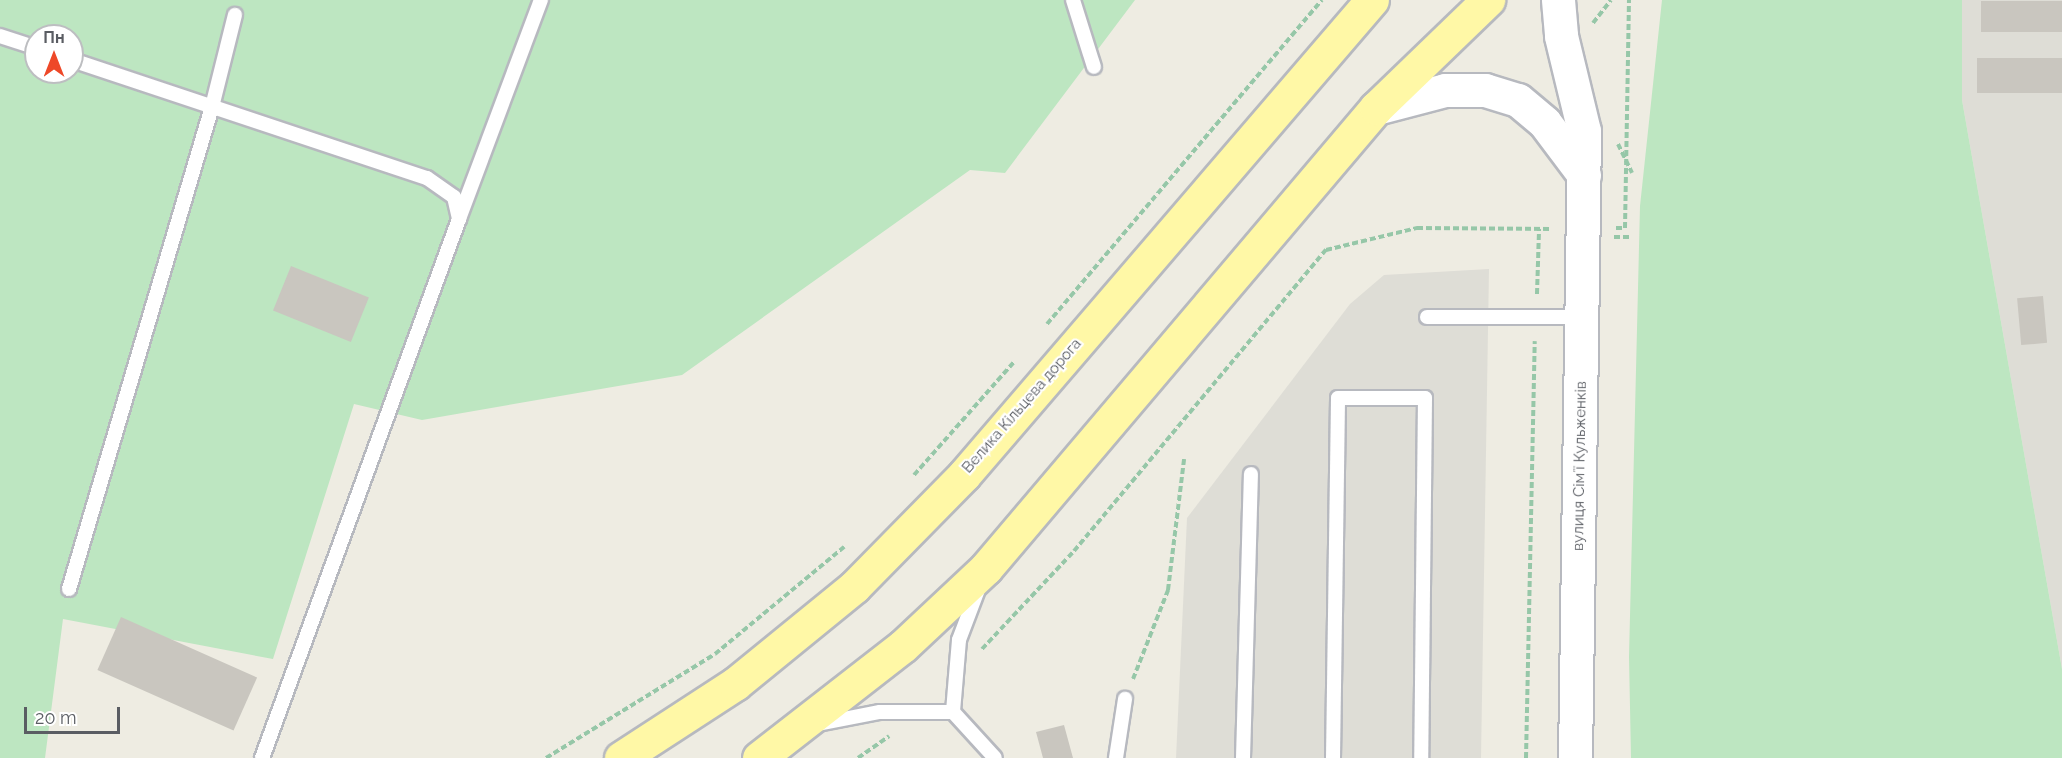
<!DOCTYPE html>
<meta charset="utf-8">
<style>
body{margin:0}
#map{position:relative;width:2062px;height:758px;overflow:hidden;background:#eeece2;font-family:Raleway,sans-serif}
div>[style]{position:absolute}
.industrial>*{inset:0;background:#deddd6}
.green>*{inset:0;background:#bde6c1}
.building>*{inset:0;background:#c9c6bf;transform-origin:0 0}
.path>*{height:4px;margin-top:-2px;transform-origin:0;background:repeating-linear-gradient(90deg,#96c7a8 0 6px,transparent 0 9px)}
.roads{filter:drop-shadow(2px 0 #b7b9bf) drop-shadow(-2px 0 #b7b9bf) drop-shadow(0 2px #b7b9bf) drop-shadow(0 -2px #b7b9bf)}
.lane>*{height:14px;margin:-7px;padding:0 7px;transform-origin:7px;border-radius:7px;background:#fff}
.secondary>*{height:33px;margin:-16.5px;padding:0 16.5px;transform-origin:16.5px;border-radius:16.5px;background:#fff}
.primary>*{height:33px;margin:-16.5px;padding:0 16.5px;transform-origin:16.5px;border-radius:16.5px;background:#fff8a6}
span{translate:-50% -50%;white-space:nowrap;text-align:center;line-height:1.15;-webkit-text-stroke:4.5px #fff;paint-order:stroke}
.street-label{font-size:15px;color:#5a5d63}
.north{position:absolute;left:24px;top:24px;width:60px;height:60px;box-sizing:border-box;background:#fff;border:2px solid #bdbec1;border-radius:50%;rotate:0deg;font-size:16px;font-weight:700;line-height:24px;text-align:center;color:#5a5d63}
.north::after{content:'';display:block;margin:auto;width:21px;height:27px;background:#ee4828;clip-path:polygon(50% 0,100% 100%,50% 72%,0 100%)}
.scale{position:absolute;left:24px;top:707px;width:96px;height:27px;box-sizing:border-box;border:3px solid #5a5d63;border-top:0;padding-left:8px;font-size:18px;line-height:21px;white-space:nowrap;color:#5a5d63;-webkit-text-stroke:4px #fff;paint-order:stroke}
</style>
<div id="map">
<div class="industrial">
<div style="clip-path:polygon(1962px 0,2062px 0,2062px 669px,1962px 100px)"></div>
<div style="clip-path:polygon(1489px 269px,1481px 758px,1176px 758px,1187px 518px,1350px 304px,1384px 275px)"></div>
</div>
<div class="green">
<div style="clip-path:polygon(evenodd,0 0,1135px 0,1005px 173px,970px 170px,682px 375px,422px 420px,354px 404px,273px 659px,63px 619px,45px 758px,0 758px,0 0,36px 36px,72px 36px,72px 72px,36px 72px,36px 36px)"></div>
<div style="clip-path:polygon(1662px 0,1962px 0,1962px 100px,2062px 669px,2062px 758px,1631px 758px,1629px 657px,1640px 206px)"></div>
</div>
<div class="building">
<div style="left:2062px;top:1px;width:31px;height:81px;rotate:90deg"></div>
<div style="left:2062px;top:58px;width:35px;height:85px;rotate:90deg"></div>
<div style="left:291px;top:266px;width:84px;height:48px;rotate:22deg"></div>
<div style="left:2043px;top:296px;width:47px;height:26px;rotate:85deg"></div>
<div style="left:121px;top:617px;width:149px;height:58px;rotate:24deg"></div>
<div style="clip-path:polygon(1064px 725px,1073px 758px,1043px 758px,1036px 732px)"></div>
</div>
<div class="path">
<div style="left:1593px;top:23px;width:29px;rotate:-52deg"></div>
<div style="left:1618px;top:144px;width:32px;rotate:64deg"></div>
<div style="left:1616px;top:228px;width:9px"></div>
<div style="left:1625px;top:228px;width:228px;rotate:-89deg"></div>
<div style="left:1614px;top:237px;width:17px"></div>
<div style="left:1537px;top:294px;width:65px;rotate:-88.2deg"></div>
<div style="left:1047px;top:324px;width:425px;rotate:-49.7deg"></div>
<div style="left:914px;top:475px;width:151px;rotate:-48.5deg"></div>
<div style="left:982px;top:649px;width:134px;rotate:-46.8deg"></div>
<div style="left:1074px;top:551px;width:393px;rotate:-50.1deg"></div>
<div style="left:1326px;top:250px;width:94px;rotate:-13.6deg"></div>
<div style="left:1417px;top:228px;width:134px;rotate:0.4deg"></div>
<div style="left:1133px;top:679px;width:96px;rotate:-68.5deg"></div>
<div style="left:1168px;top:590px;width:132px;rotate:-83deg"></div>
<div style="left:546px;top:758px;width:198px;rotate:-31.6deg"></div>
<div style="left:715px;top:654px;width:168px;rotate:-39.7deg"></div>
<div style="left:858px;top:758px;width:38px;rotate:-35deg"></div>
<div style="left:1526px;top:758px;width:417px;rotate:-88.8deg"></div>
</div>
<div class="roads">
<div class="lane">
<div style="left:1073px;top:0;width:70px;rotate:72.6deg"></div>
<div style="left:0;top:36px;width:38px;rotate:18deg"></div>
<div style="left:72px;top:60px;width:374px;rotate:18.4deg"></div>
<div style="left:427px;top:178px;width:33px;rotate:35deg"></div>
<div style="left:454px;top:197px;width:23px;rotate:77deg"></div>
<div style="left:459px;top:219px;width:574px;rotate:110.08deg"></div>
<div style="left:459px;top:219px;width:234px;rotate:-69.5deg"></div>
<div style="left:1427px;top:317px;width:154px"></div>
<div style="left:979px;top:587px;width:57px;rotate:110.7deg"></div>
<div style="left:959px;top:640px;width:72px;rotate:94.8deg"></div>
<div style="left:953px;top:712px;width:62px;rotate:47.6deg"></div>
<div style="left:69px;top:589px;width:503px;rotate:-73.48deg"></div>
<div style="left:212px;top:107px;width:95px;rotate:-76deg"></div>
<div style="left:818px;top:724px;width:63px;rotate:-11deg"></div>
<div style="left:880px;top:712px;width:73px"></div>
<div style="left:1116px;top:758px;width:60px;rotate:-81.3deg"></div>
<div style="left:1243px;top:758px;width:284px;rotate:-88.4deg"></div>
<div style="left:1333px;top:758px;width:360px;rotate:-89.2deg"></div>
<div style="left:1338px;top:398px;width:87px"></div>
<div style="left:1425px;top:398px;width:360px;rotate:90.6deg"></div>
</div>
<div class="secondary">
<div style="left:1558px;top:0;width:36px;rotate:85deg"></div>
<div style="left:1561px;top:36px;width:98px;rotate:76.4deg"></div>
<div style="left:1584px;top:131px;width:627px;rotate:90.82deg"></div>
<div style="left:1376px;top:108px;width:71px;rotate:-14.6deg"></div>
<div style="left:1445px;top:90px;width:40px"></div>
<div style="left:1485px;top:90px;width:34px;rotate:17deg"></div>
<div style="left:1518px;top:100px;width:35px;rotate:40deg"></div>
<div style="left:1545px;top:123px;width:65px;rotate:53.1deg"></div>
</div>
<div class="primary">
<div style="left:621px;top:758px;width:136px;rotate:-33deg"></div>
<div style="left:735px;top:684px;width:154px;rotate:-39.2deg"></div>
<div style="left:854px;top:587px;width:157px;rotate:-45.5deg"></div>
<div style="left:964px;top:475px;width:626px;rotate:-49.34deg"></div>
<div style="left:759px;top:758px;width:182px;rotate:-37.9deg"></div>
<div style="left:903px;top:646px;width:114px;rotate:-43.2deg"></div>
<div style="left:986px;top:568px;width:603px;rotate:-49.71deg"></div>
<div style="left:1376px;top:108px;width:156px;rotate:-44deg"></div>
</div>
</div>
<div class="street-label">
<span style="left:1022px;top:406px;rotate:-49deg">Велика Кільцева дорога</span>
<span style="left:1580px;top:466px;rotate:-89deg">вулиця Сімʼї Кульженків</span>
</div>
<div class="north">Пн</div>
<div class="scale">20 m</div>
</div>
